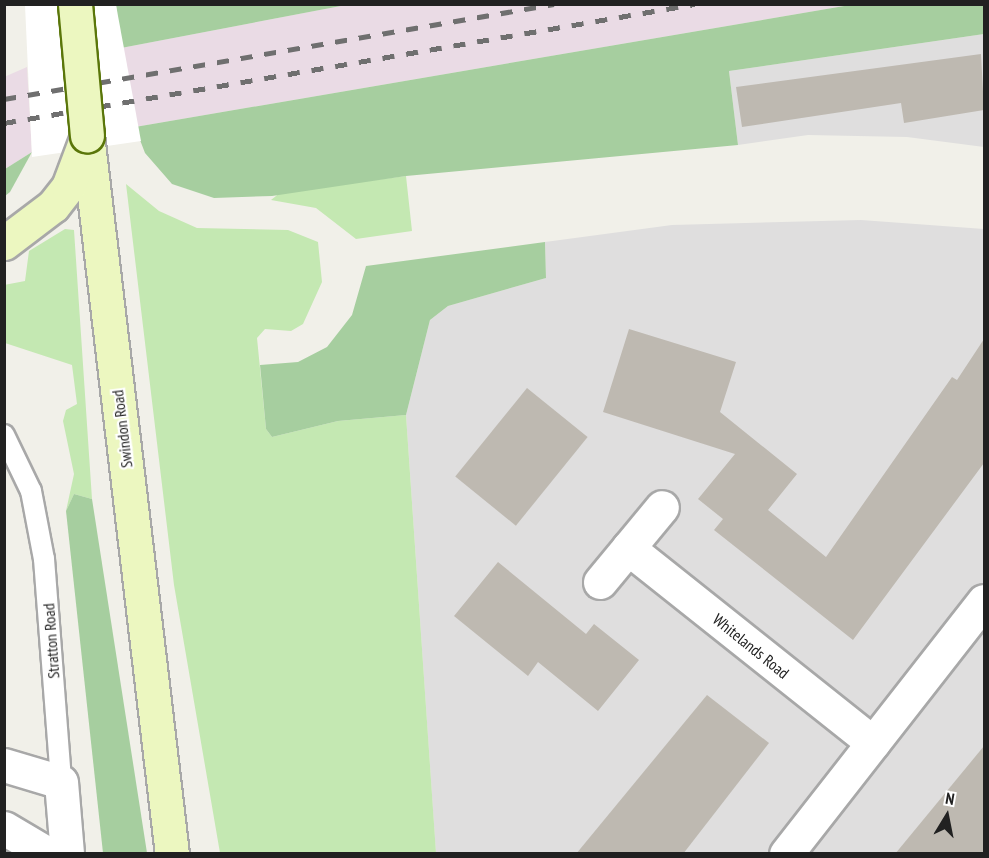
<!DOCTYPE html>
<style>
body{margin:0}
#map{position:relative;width:989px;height:858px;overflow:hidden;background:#f1f0e9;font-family:"PT Sans Narrow",sans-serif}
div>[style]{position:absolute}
.residential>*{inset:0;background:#dfdede}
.industrial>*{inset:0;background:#eadbe5}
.grass>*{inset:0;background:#c4e8b2}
.forest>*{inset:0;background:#a6ce9f}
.pier>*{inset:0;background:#fff}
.building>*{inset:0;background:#beb9b1;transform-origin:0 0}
.roads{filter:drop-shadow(2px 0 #a8a8a8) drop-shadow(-2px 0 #a8a8a8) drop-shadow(0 2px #a8a8a8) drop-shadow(0 -2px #a8a8a8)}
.lane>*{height:20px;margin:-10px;padding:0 10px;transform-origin:10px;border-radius:10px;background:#fff}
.street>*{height:33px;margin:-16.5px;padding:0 16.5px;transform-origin:16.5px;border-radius:16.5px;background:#fff}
.secondary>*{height:33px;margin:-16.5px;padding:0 16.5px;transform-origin:16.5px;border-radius:16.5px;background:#ecf7c0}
.rail>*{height:4.5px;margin-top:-2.25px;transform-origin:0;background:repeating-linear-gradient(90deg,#6f6f6f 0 12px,transparent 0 24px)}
.bridges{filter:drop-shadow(2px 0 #5a760a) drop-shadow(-2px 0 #5a760a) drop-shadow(0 2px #5a760a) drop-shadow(0 -2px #5a760a)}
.secondary-bridge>*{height:33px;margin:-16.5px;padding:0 16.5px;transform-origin:16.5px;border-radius:16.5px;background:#ecf7c0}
span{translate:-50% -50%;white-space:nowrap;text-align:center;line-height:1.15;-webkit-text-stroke:4.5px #fff;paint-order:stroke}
.street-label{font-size:16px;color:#212121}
.frame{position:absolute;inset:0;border:6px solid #212121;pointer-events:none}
.north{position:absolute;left:917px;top:786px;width:60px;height:60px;-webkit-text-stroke:4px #fff;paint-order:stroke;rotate:10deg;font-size:16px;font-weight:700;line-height:24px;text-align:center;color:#212121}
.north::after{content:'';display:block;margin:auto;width:21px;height:27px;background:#212121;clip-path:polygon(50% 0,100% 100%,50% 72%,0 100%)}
</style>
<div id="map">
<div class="residential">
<div style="clip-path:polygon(984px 34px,984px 147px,907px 137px,808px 135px,738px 145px,729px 71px)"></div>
<div style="clip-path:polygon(861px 220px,984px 229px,984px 853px,436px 854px,406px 415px,430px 320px,448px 306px,546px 278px,545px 242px,672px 225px)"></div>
</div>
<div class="industrial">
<div style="clip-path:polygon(346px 5px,850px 5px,135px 127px,121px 48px)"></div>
<div style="clip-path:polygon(27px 67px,32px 152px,5px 169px,4px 77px)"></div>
</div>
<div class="grass">
<div style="clip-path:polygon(406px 176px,412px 231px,356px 239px,316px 208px,271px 200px,281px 192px)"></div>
<div style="clip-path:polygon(126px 184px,159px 211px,197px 228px,288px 230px,318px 242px,322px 282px,303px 324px,291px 331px,265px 329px,257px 338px,266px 429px,272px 437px,338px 421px,406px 415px,436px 853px,220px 853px,174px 585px)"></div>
<div style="clip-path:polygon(65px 229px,74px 230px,92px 499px,74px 494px,66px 511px,74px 474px,63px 421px,66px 410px,77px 404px,72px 365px,5px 343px,4px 285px,25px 281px,29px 251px)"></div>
</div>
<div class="forest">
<div style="clip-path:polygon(116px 5px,346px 5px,121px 48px)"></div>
<div style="clip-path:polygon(850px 5px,984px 5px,984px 34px,729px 71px,738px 145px,406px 176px,272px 196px,214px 198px,172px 184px,145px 153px,135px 127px)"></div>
<div style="clip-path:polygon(32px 152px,10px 192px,5px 196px,5px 169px)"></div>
<div style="clip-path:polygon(545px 242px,546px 278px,448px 306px,430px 320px,406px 415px,338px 421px,272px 437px,266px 429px,260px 365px,298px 362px,327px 347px,352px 315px,366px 266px)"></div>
<div style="clip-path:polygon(74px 494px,92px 499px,147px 853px,103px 853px,66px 511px)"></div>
</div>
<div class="pier">
<div style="clip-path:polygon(25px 5px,116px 5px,141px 141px,32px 157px)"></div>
</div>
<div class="building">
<div style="clip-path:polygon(981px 54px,984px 110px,904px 123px,901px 103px,742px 127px,736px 87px)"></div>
<div style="clip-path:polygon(629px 329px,736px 362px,720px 412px,797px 474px,768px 510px,826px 557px,952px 377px,957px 380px,984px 339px,984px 463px,853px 640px,714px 530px,723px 519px,698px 499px,735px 454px,603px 412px)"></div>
<div style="left:527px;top:388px;width:78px;height:114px;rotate:39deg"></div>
<div style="clip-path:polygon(498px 562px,586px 634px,594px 624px,639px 660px,598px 711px,538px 662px,528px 676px,454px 616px)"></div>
<div style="clip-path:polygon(707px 695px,769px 743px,683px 854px,576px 854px)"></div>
<div style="clip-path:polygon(984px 746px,984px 854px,895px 854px)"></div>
</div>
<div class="roads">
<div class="lane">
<div style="left:4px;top:435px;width:62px;rotate:64.3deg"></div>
<div style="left:31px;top:491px;width:69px;rotate:79.2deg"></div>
<div style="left:44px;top:559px;width:224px;rotate:85.6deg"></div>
</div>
<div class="street">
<div style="left:628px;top:548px;width:313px;rotate:38.5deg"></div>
<div style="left:600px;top:582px;width:97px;rotate:-50.4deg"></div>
<div style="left:4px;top:765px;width:59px;rotate:16.6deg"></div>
<div style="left:61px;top:782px;width:72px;rotate:85.2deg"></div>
<div style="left:4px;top:828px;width:51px;rotate:30.6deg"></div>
<div style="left:786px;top:854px;width:321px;rotate:-52deg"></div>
</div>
<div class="secondary">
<div style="left:87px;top:135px;width:724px;rotate:83.26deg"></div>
<div style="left:4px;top:243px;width:61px;rotate:-37.1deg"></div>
<div style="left:53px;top:206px;width:24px;rotate:-52deg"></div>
<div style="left:68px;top:187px;width:51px;rotate:-69.4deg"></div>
</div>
</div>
<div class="rail">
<div style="left:4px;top:99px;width:558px;rotate:-9.8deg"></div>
<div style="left:4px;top:123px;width:701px;rotate:-9.77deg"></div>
</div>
<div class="bridges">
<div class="secondary-bridge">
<div style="left:75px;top:4px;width:132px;rotate:84.8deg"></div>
</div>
</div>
<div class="street-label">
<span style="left:122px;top:429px;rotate:-97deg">Swindon Road</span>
<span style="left:51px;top:641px;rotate:-94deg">Stratton Road</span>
<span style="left:751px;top:646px;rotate:39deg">Whitelands Road</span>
</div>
<div class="frame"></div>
<div class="north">N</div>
</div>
